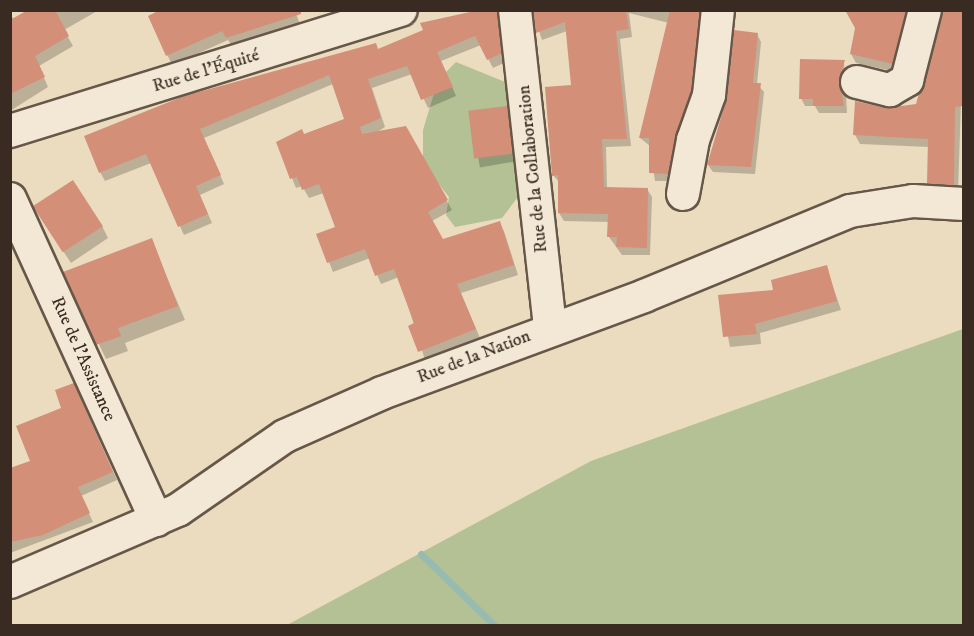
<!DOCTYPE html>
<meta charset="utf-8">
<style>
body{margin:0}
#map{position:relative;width:974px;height:636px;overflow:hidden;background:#ebdbbf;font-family:"IM FELL DW Pica",serif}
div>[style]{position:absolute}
.green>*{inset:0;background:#b3c195}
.shadow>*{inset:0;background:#0003;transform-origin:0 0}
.stream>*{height:7px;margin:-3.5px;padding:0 3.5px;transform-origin:3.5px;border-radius:3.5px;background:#98bbb1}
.building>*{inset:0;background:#d38f78;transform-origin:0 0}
.roads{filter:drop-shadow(2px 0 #665748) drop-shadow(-2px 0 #665748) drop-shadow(0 2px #665748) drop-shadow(0 -2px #665748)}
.minor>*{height:32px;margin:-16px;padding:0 16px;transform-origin:16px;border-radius:16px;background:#f2e8d5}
span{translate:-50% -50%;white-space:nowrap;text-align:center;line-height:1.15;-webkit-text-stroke:6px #f2e8d5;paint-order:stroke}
.street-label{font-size:18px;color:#392b21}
.frame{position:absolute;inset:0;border:12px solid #392b21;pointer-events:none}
</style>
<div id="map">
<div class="green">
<div style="clip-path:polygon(456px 62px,505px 82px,523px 136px,524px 189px,502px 218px,455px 227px,446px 215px,449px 197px,423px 164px,423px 130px,438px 80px)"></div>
<div style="clip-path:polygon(963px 329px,963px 625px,287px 625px,591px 461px)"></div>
</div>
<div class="shadow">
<div style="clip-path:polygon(31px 10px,99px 10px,64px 30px,73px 46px,39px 66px,48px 87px,10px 111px,10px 13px,14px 20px)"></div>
<div style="clip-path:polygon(295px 10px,300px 25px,233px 47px,228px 40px,172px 65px,150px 17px)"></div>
<div style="clip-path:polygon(483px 10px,501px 14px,506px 62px,493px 68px,481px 45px,441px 61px,456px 96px,428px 108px,412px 74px,372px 88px,385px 127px,376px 133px,405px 127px,452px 210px,432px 221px,442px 241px,499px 222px,504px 231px,518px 275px,461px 293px,480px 338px,425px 360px,399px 277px,381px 284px,370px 258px,333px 272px,318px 235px,337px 228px,324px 193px,309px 198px,302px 186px,296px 188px,278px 143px,346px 120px,333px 84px,204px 138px,224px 184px,200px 195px,212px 223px,184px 235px,151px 163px,105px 181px,100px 172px,425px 31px,422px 24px)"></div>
<div style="clip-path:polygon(532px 10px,708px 10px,695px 100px,673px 181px,655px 181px,650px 146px,640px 138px,669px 23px,629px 13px,632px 37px,620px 39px,631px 146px,606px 147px,607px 188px,647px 189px,652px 197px,650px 255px,622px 255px,609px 237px,609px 222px,564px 221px,559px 213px,560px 183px,553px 175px,572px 87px,567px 31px,542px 40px)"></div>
<div style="clip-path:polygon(887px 10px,915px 10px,897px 72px,856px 63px,851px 54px)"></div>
<div style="clip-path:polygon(943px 10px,964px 10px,958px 193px,934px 192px,929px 147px,860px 144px,855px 135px,887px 109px,917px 105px)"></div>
<div style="clip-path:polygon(757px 34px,761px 42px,757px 84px,764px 92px,755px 174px,713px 172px,708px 165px)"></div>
<div style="clip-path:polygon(844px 61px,847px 113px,819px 113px,815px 106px,805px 106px,801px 98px)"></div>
<div style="left:507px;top:108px;width:54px;height:37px;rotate:80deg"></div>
<div style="clip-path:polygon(42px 219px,102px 226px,108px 238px,71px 263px)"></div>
<div style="clip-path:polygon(151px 240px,185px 320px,125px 343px,128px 351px,106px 359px,65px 273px)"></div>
<div style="clip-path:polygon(826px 266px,841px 310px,760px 333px,761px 344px,730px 347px,720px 297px,775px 291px)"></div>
<div style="clip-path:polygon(78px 393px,117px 480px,81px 496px,93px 522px,10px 553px,10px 470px,32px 462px)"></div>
</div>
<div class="stream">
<div style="left:421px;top:554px;width:103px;rotate:44.2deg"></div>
</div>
<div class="building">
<div style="clip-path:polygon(28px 10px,55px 10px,69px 36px,35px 56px,45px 77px,10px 94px,10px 20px)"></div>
<div style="clip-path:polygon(160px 10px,301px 10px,301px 14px,226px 38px,222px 31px,166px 56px,148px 16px)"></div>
<div style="clip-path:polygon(479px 10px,497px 10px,502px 53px,487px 60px,475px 36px,437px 52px,453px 87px,421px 100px,407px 66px,368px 79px,381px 118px,360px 127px,362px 134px,406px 126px,448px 200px,428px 212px,443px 239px,500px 221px,514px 265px,457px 284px,476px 329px,418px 352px,408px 326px,414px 323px,394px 269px,375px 276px,365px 249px,327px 263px,316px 234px,335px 227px,319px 184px,302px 190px,297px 177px,290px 179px,276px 142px,302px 129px,304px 134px,344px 119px,329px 75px,200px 129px,221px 175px,196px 186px,208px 214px,178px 227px,146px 154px,99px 173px,84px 136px,184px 96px,376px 43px,378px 49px,423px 30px,420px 23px)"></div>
<div style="clip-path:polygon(533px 10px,626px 10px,629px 29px,616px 31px,627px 139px,602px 139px,604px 187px,648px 188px,647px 248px,616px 247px,617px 237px,607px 237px,608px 214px,558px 213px,558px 175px,552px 176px,545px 87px,571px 85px,565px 22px,536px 33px)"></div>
<div style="clip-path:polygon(670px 10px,700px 10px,691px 91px,668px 174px,649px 173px,649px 138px,639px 138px)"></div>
<div style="clip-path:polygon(845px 10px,906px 10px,893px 64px,850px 54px,855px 28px)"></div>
<div style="clip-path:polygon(942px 10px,963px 10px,963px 106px,955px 107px,954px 185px,927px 184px,928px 139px,853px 135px,855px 101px,887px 108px,916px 104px)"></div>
<div style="clip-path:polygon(734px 30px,758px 33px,753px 83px,761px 83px,751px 167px,707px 165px,727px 97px)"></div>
<div style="clip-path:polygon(800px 59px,845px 60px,839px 78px,844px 106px,813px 106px,813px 99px,799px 99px)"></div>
<div style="left:507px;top:106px;width:48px;height:39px;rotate:83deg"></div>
<div style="left:73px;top:180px;width:55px;height:48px;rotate:57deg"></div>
<div style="clip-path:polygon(152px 238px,178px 306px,118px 328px,121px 336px,96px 345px,63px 272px)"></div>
<div style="clip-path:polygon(827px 265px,837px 301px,755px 324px,757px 334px,723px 337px,718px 295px,773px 290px,771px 280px)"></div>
<div style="clip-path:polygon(74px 383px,113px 472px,78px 487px,90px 513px,43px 535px,10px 542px,10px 468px,30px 461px,16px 426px,61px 408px,55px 390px)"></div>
</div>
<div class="roads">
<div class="minor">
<div style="left:515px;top:10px;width:320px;rotate:83.7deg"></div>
<div style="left:857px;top:82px;width:34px;rotate:14deg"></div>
<div style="left:890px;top:90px;width:20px;rotate:-30deg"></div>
<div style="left:907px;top:80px;width:72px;rotate:-75.6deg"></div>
<div style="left:10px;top:131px;width:409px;rotate:-17.2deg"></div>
<div style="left:683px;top:194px;width:55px;rotate:-79.5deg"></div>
<div style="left:693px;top:140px;width:48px;rotate:-70.4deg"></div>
<div style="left:709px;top:95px;width:85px;rotate:-84deg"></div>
<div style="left:10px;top:199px;width:353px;rotate:65.5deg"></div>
<div style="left:10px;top:582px;width:183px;rotate:-23.2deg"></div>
<div style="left:178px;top:510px;width:130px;rotate:-34.7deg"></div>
<div style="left:285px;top:436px;width:106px;rotate:-23.9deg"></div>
<div style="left:382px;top:393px;width:279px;rotate:-20.3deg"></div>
<div style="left:644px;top:296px;width:223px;rotate:-22.4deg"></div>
<div style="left:850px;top:211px;width:64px;rotate:-9deg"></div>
<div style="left:913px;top:201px;width:51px;rotate:3.4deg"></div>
</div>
</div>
<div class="street-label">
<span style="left:206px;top:71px;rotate:-17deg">Rue de l'Équité</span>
<span style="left:533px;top:169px;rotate:-96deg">Rue de la Collaboration</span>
<span style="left:474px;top:357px;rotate:-21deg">Rue de la Nation</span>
<span style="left:83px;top:359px;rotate:66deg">Rue de l'Assistance</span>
</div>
<div class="frame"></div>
</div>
